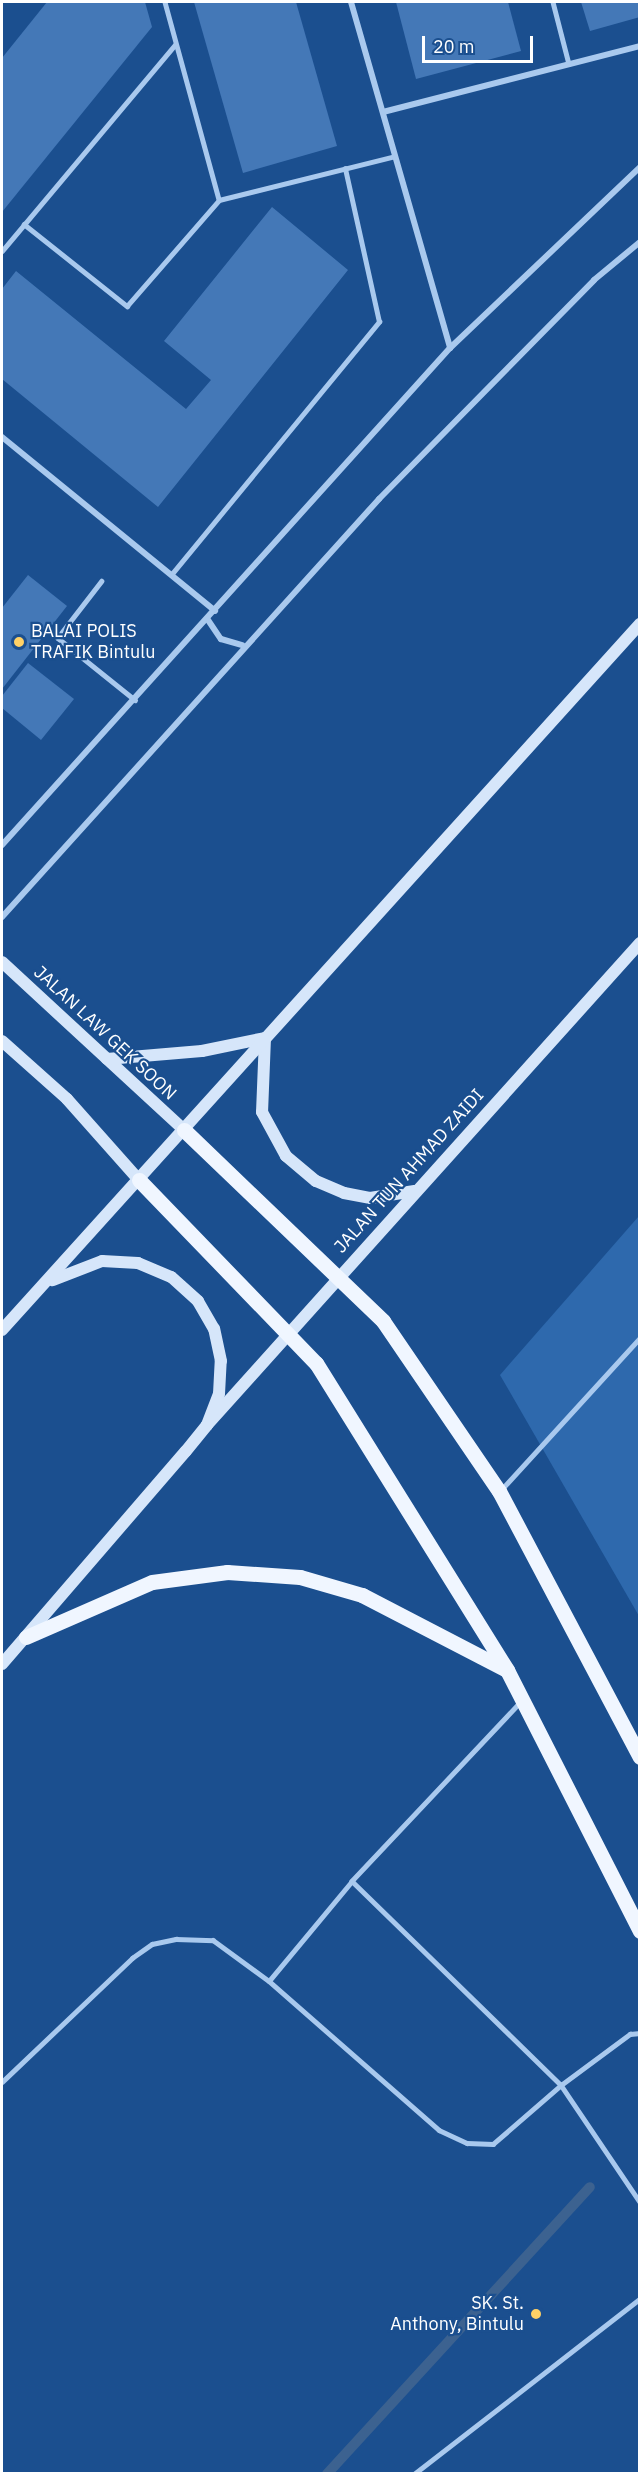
<!DOCTYPE html>
<style>
body{margin:0}
#map{position:relative;width:641px;height:2475px;overflow:hidden;background:#1b4f8f;font-family:"IBM Plex Sans",sans-serif}
div>[style]{position:absolute}
.green>*{inset:0;background:#2e69ad}
.stream>*{height:10px;margin:-5px;padding:0 5px;transform-origin:5px;border-radius:5px;background:#3c6290}
.building>*{inset:0;background:#4478b7}
.lane>*{height:4.5px;margin:-2.25px;padding:0 2.25px;transform-origin:2.25px;border-radius:2.25px;background:#a9c9ee}
.street>*{height:6px;margin:-3px;padding:0 3px;transform-origin:3px;border-radius:3px;background:#a9c9ee}
.secondary>*{height:12px;margin:-6px;padding:0 6px;transform-origin:6px;border-radius:6px;background:#d6e6fa}
.primary>*{height:15px;margin:-7.5px;padding:0 7.5px;transform-origin:7.5px;border-radius:7.5px;background:#f0f6ff}
.dots>*{width:16px;height:16px;translate:-50% -50%;box-sizing:border-box;border:3px solid #1b4f8f;border-radius:50%}
span{translate:-50% -50%;white-space:nowrap;text-align:center;line-height:1.15;-webkit-text-stroke:4.5px #1b4f8f;paint-order:stroke}
.poi-label{font-size:18px;color:#fff}
.left{translate:0 -50%;text-align:left}
.right{translate:-100% -50%;text-align:right}
.street-label{font-size:18px;color:#fff}
.frame{position:absolute;inset:0;border:3px solid #fff;pointer-events:none}
.scale{position:absolute;left:422px;top:36px;width:111px;height:27px;box-sizing:border-box;border:3px solid #fff;border-top:0;padding-left:8px;font-size:18px;line-height:21px;white-space:nowrap;color:#fff;-webkit-text-stroke:4px #1b4f8f;paint-order:stroke}
</style>
<div id="map">
<div class="green">
<div style="clip-path:polygon(639px 1216px,639px 1616px,500px 1375px)"></div>
</div>
<div class="stream">
<div style="left:327px;top:2474px;width:389px;rotate:-47.5deg"></div>
</div>
<div class="building">
<div style="clip-path:polygon(47px 2px,145px 2px,152px 27px,2px 212px,2px 58px)"></div>
<div style="clip-path:polygon(194px 2px,296px 2px,337px 146px,243px 173px)"></div>
<div style="clip-path:polygon(396px 2px,508px 2px,521px 51px,416px 79px)"></div>
<div style="clip-path:polygon(581px 2px,640px 2px,640px 17px,590px 31px)"></div>
<div style="clip-path:polygon(272px 207px,348px 270px,158px 507px,2px 379px,2px 289px,16px 271px,186px 409px,211px 380px,164px 341px)"></div>
<div style="clip-path:polygon(28px 575px,67px 606px,2px 689px,2px 608px)"></div>
<div style="clip-path:polygon(28px 663px,74px 699px,41px 740px,2px 708px,2px 696px)"></div>
</div>
<div class="lane">
<div style="left:165px;top:2px;width:205px;rotate:74.7deg"></div>
<div style="left:553px;top:2px;width:64px;rotate:75.5deg"></div>
<div style="left:24px;top:224px;width:132px;rotate:38.5deg"></div>
<div style="left:127px;top:306px;width:140px;rotate:-49deg"></div>
<div style="left:219px;top:200px;width:181px;rotate:-14deg"></div>
<div style="left:2px;top:251px;width:269px;rotate:-50deg"></div>
<div style="left:171px;top:575px;width:328px;rotate:-50.6deg"></div>
<div style="left:379px;top:322px;width:157px;rotate:-102.5deg"></div>
<div style="left:102px;top:581px;width:72px;rotate:127.7deg"></div>
<div style="left:58px;top:638px;width:99px;rotate:38.8deg"></div>
<div style="left:501px;top:1490px;width:206px;rotate:-47.6deg"></div>
<div style="left:520px;top:1703px;width:245px;rotate:133.3deg"></div>
<div style="left:352px;top:1881px;width:292px;rotate:44.3deg"></div>
<div style="left:561px;top:2085px;width:141px;rotate:56deg"></div>
<div style="left:269px;top:1981px;width:130px;rotate:-50.3deg"></div>
<div style="left:2px;top:2082px;width:180px;rotate:-43.6deg"></div>
<div style="left:132px;top:1958px;width:24px;rotate:-35deg"></div>
<div style="left:152px;top:1944px;width:25px;rotate:-12deg"></div>
<div style="left:176px;top:1939px;width:37px;rotate:2deg"></div>
<div style="left:213px;top:1940px;width:69px;rotate:36.2deg"></div>
<div style="left:269px;top:1981px;width:226px;rotate:41.2deg"></div>
<div style="left:439px;top:2130px;width:31px;rotate:25deg"></div>
<div style="left:467px;top:2143px;width:26px;rotate:2deg"></div>
<div style="left:493px;top:2144px;width:90px;rotate:-40.9deg"></div>
<div style="left:561px;top:2085px;width:86px;rotate:-36.5deg"></div>
<div style="left:630px;top:2034px;width:10px;rotate:-6deg"></div>
<div style="left:414px;top:2474px;width:286px;rotate:-37.8deg"></div>
</div>
<div class="street">
<div style="left:351px;top:2px;width:360px;rotate:74deg"></div>
<div style="left:383px;top:112px;width:265px;rotate:-14.4deg"></div>
<div style="left:2px;top:437px;width:275px;rotate:39.2deg"></div>
<div style="left:208px;top:620px;width:23px;rotate:56deg"></div>
<div style="left:221px;top:639px;width:22px;rotate:16deg"></div>
<div style="left:2px;top:845px;width:669px;rotate:-47.97deg"></div>
<div style="left:450px;top:348px;width:262px;rotate:-43.6deg"></div>
<div style="left:2px;top:917px;width:563px;rotate:-47.95deg"></div>
<div style="left:379px;top:499px;width:307px;rotate:-45.5deg"></div>
<div style="left:594px;top:280px;width:60px;rotate:-39.6deg"></div>
</div>
<div class="secondary">
<div style="left:2px;top:962px;width:248px;rotate:42.7deg"></div>
<div style="left:265px;top:1038px;width:74px;rotate:92.3deg"></div>
<div style="left:262px;top:1112px;width:50px;rotate:61.4deg"></div>
<div style="left:286px;top:1156px;width:39px;rotate:40deg"></div>
<div style="left:316px;top:1181px;width:30px;rotate:23deg"></div>
<div style="left:344px;top:1193px;width:26px;rotate:11deg"></div>
<div style="left:370px;top:1198px;width:45px;rotate:-9deg"></div>
<div style="left:2px;top:1041px;width:87px;rotate:41.7deg"></div>
<div style="left:67px;top:1099px;width:108px;rotate:48.4deg"></div>
<div style="left:107px;top:1059px;width:95px;rotate:-4.8deg"></div>
<div style="left:202px;top:1051px;width:64px;rotate:-11.7deg"></div>
<div style="left:2px;top:1330px;width:952px;rotate:-47.9deg"></div>
<div style="left:207px;top:1425px;width:648px;rotate:-48.07deg"></div>
<div style="left:2px;top:1664px;width:281px;rotate:-49.2deg"></div>
<div style="left:186px;top:1451px;width:33px;rotate:-51deg"></div>
<div style="left:207px;top:1425px;width:33px;rotate:-69deg"></div>
<div style="left:219px;top:1394px;width:33px;rotate:-87deg"></div>
<div style="left:221px;top:1361px;width:33px;rotate:-102deg"></div>
<div style="left:214px;top:1329px;width:32px;rotate:-120deg"></div>
<div style="left:198px;top:1301px;width:36px;rotate:-138deg"></div>
<div style="left:171px;top:1277px;width:36px;rotate:-157deg"></div>
<div style="left:138px;top:1263px;width:36px;rotate:-177deg"></div>
<div style="left:102px;top:1261px;width:53px;rotate:158.8deg"></div>
</div>
<div class="primary">
<div style="left:184px;top:1130px;width:276px;rotate:43.8deg"></div>
<div style="left:383px;top:1321px;width:206px;rotate:55.7deg"></div>
<div style="left:499px;top:1491px;width:301px;rotate:62.1deg"></div>
<div style="left:139px;top:1180px;width:255px;rotate:46deg"></div>
<div style="left:316px;top:1363px;width:362px;rotate:58.1deg"></div>
<div style="left:507px;top:1670px;width:293px;rotate:63deg"></div>
<div style="left:26px;top:1637px;width:137px;rotate:-23.6deg"></div>
<div style="left:152px;top:1582px;width:76px;rotate:-7.6deg"></div>
<div style="left:227px;top:1572px;width:73px;rotate:3.9deg"></div>
<div style="left:300px;top:1577px;width:65px;rotate:16.2deg"></div>
<div style="left:362px;top:1595px;width:161px;rotate:27.4deg"></div>
</div>
<div class="dots">
<div style="left:19px;top:642px;background:#ffd166"></div>
<div style="left:536px;top:2314px;background:#ffd166"></div>
</div>
<div class="poi-label">
<span class="left" style="left:31px;top:642px">BALAI POLIS<br>TRAFIK Bintulu</span>
<span class="right" style="left:524px;top:2314px">SK. St.<br>Anthony, Bintulu</span>
</div>
<div class="street-label">
<span style="left:105px;top:1033px;rotate:43deg">JALAN LAW GEK SOON</span>
<span style="left:409px;top:1171px;rotate:-48deg">JALAN TUN AHMAD ZAIDI</span>
</div>
<div class="frame"></div>
<div class="scale">20 m</div>
</div>
